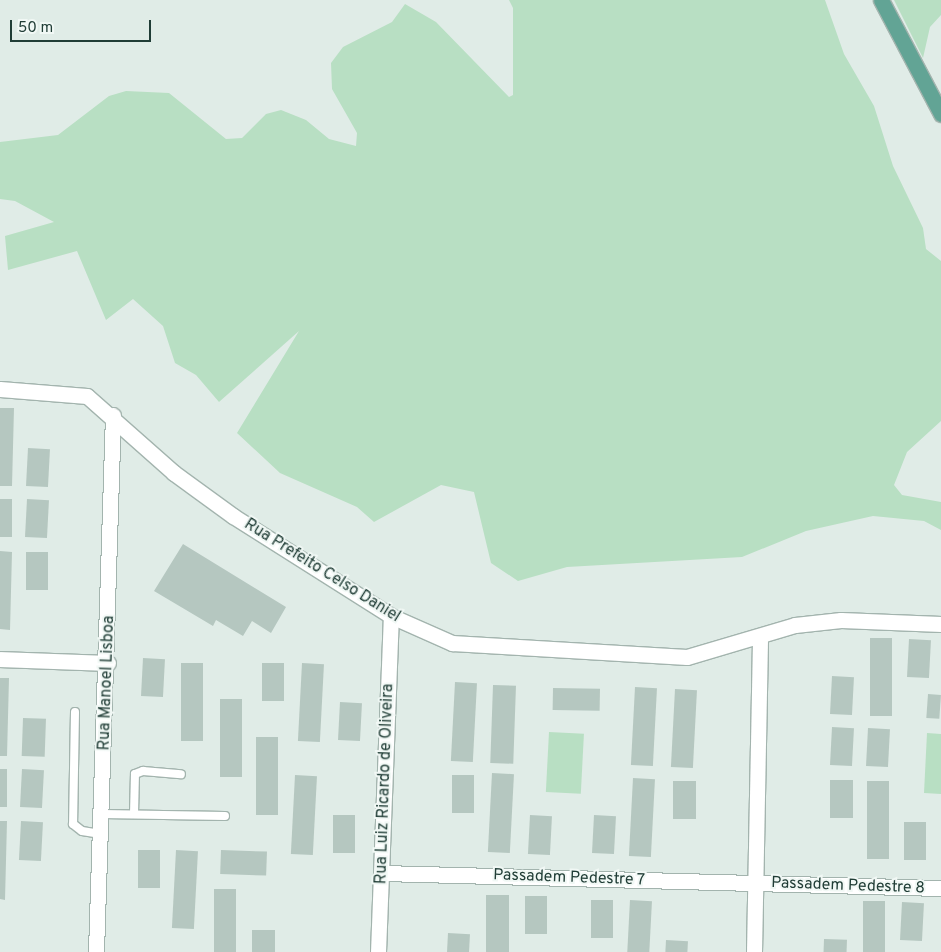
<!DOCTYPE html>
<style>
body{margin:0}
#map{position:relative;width:941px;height:952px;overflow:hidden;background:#e0ece7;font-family:Overpass,sans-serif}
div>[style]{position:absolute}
.green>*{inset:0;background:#b8dfc3;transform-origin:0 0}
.building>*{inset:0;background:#b5c7c0;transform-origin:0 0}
.roads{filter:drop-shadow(1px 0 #a3b4ae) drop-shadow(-1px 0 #a3b4ae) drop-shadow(0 1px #a3b4ae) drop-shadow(0 -1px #a3b4ae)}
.lane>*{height:8px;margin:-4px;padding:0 4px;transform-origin:4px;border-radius:4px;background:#fff}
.street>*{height:15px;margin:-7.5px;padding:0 7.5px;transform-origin:7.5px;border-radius:7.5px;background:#fff}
.primary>*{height:15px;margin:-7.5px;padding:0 7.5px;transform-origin:7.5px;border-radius:7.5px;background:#62a495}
span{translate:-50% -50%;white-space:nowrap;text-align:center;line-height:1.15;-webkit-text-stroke:4px #f1f8f5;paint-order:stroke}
.street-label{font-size:16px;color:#203d36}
.scale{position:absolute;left:10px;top:20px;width:141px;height:22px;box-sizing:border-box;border:2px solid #203d36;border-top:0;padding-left:6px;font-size:15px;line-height:18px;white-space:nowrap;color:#203d36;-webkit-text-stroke:4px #f1f8f5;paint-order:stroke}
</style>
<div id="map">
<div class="green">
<div style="clip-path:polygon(509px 0,825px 0,844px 54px,874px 106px,893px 166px,923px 228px,926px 249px,941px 261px,941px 421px,907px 452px,894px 485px,902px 495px,941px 502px,941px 530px,924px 521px,873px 516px,806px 531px,742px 557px,567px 567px,518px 581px,491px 563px,474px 492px,441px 485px,374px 522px,357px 507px,280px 473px,237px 433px,299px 331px,219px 402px,196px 375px,175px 363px,163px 326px,133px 299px,106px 320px,77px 251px,8px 270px,5px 236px,54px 222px,15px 201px,0 199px,0 142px,58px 135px,109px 96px,126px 91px,169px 93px,226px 139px,242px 138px,266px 114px,281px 110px,306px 120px,329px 139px,356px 146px,357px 133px,332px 89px,331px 63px,343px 47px,392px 22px,405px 4px,436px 22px,509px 97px,513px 95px,513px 8px)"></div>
<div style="clip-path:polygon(894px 0,941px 0,941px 15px,930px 27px,923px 58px)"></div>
<div style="left:549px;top:732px;width:35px;height:60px;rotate:3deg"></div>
<div style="clip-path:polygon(927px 733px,941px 734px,941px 794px,924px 793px)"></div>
</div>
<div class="building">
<div style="clip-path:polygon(0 408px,14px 408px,12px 486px,0 486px)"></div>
<div style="left:28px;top:448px;width:22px;height:38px;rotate:3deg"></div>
<div style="left:0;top:499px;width:12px;height:38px"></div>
<div style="left:27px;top:499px;width:22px;height:38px;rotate:3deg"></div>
<div style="clip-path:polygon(183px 544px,286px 607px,271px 633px,252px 621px,243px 636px,216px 620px,213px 626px,154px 591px)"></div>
<div style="clip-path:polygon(0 551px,12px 552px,10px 630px,0 629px)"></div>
<div style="left:26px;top:552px;width:22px;height:38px"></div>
<div style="left:870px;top:638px;width:22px;height:78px"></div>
<div style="left:909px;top:639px;width:22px;height:38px;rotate:3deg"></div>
<div style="left:143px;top:658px;width:22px;height:38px;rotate:3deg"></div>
<div style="left:181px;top:663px;width:22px;height:78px"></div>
<div style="left:262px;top:663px;width:22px;height:38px"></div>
<div style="left:302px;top:663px;width:22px;height:78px;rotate:3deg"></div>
<div style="left:832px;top:676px;width:22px;height:38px;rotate:3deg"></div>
<div style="clip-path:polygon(0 678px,9px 678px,7px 756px,0 756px)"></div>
<div style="left:455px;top:682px;width:22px;height:79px;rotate:3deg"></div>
<div style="left:493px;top:685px;width:23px;height:78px;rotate:2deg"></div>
<div style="left:635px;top:687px;width:22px;height:78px;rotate:3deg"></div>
<div style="left:553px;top:688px;width:47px;height:22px;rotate:1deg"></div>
<div style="left:675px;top:689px;width:22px;height:78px;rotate:3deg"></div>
<div style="left:928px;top:694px;width:13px;height:24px;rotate:4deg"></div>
<div style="left:220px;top:699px;width:22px;height:78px"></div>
<div style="left:340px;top:702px;width:22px;height:38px;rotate:3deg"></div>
<div style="left:23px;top:718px;width:23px;height:38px;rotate:2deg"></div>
<div style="left:832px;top:727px;width:22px;height:38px;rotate:3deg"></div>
<div style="left:868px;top:728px;width:22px;height:38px;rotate:3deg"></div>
<div style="left:256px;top:737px;width:22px;height:78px"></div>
<div style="left:0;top:769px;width:7px;height:38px"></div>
<div style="left:22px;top:769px;width:22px;height:38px;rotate:3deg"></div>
<div style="left:492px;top:773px;width:22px;height:79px;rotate:3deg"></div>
<div style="left:295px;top:775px;width:22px;height:79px;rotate:3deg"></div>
<div style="left:452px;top:775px;width:22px;height:38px"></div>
<div style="left:633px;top:778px;width:22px;height:78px;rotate:3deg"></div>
<div style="left:830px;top:780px;width:23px;height:38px"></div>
<div style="left:673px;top:781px;width:23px;height:38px"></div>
<div style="left:867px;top:781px;width:22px;height:78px"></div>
<div style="left:333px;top:815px;width:22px;height:38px"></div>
<div style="left:530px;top:815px;width:22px;height:39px;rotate:3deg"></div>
<div style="left:594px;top:815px;width:22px;height:38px;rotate:3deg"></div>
<div style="clip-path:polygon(0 821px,7px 821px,5px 900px,0 899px)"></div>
<div style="left:21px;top:821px;width:22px;height:39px;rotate:3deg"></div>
<div style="left:904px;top:822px;width:22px;height:38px"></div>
<div style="left:138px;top:850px;width:22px;height:38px"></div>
<div style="left:176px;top:850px;width:22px;height:78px;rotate:3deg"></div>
<div style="left:221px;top:850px;width:46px;height:24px;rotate:2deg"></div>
<div style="left:214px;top:889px;width:22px;height:63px"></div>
<div style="left:486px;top:895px;width:23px;height:57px"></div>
<div style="left:525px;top:896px;width:22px;height:38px"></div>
<div style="left:591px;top:900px;width:22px;height:38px"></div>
<div style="left:630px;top:900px;width:22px;height:52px;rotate:3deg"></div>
<div style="left:863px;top:901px;width:22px;height:51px"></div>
<div style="left:902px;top:902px;width:22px;height:38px;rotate:3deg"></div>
<div style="left:252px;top:930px;width:23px;height:22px"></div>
<div style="left:448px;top:933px;width:22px;height:19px;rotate:3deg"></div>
<div style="left:824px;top:939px;width:23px;height:13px;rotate:2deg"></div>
<div style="left:666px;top:940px;width:22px;height:12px;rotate:3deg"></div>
</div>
<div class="roads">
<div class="lane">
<div style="left:75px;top:712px;width:112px;rotate:91deg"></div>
<div style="left:73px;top:824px;width:11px;rotate:38deg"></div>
<div style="left:82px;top:831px;width:19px;rotate:9deg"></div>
<div style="left:102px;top:814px;width:123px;rotate:0.9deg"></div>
<div style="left:134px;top:814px;width:40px;rotate:-88.6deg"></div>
<div style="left:135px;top:774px;width:9px;rotate:-21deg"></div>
<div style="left:143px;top:771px;width:38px;rotate:5deg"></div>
</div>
<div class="street">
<div style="left:0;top:389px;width:87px;rotate:4.6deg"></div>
<div style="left:87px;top:396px;width:116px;rotate:41.5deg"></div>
<div style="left:174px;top:473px;width:73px;rotate:36.1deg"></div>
<div style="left:233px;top:516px;width:187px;rotate:32.3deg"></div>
<div style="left:391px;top:616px;width:67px;rotate:23.9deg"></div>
<div style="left:452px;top:643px;width:235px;rotate:3.4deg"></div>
<div style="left:687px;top:657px;width:113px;rotate:-16.5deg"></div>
<div style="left:795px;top:625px;width:46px;rotate:-6.2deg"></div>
<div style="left:841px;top:620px;width:100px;rotate:2.3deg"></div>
<div style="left:0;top:659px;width:108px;rotate:2.1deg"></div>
<div style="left:382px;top:873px;width:559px;rotate:1.54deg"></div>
<div style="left:96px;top:952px;width:537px;rotate:-88.19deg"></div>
<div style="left:378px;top:952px;width:336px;rotate:-87.8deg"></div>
<div style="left:754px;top:952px;width:314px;rotate:-88.9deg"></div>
</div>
<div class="primary">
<div style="left:881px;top:0;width:129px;rotate:62.2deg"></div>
</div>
</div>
<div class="street-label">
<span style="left:322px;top:571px;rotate:32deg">Rua Prefeito Celso Daniel</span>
<span style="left:107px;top:683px;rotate:-88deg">Rua Manoel Lisboa</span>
<span style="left:385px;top:784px;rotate:-88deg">Rua Luiz Ricardo de Oliveira</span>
<span style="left:569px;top:878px;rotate:2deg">Passadem Pedestre 7</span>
<span style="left:848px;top:886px;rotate:2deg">Passadem Pedestre 8</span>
</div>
<div class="scale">50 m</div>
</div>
